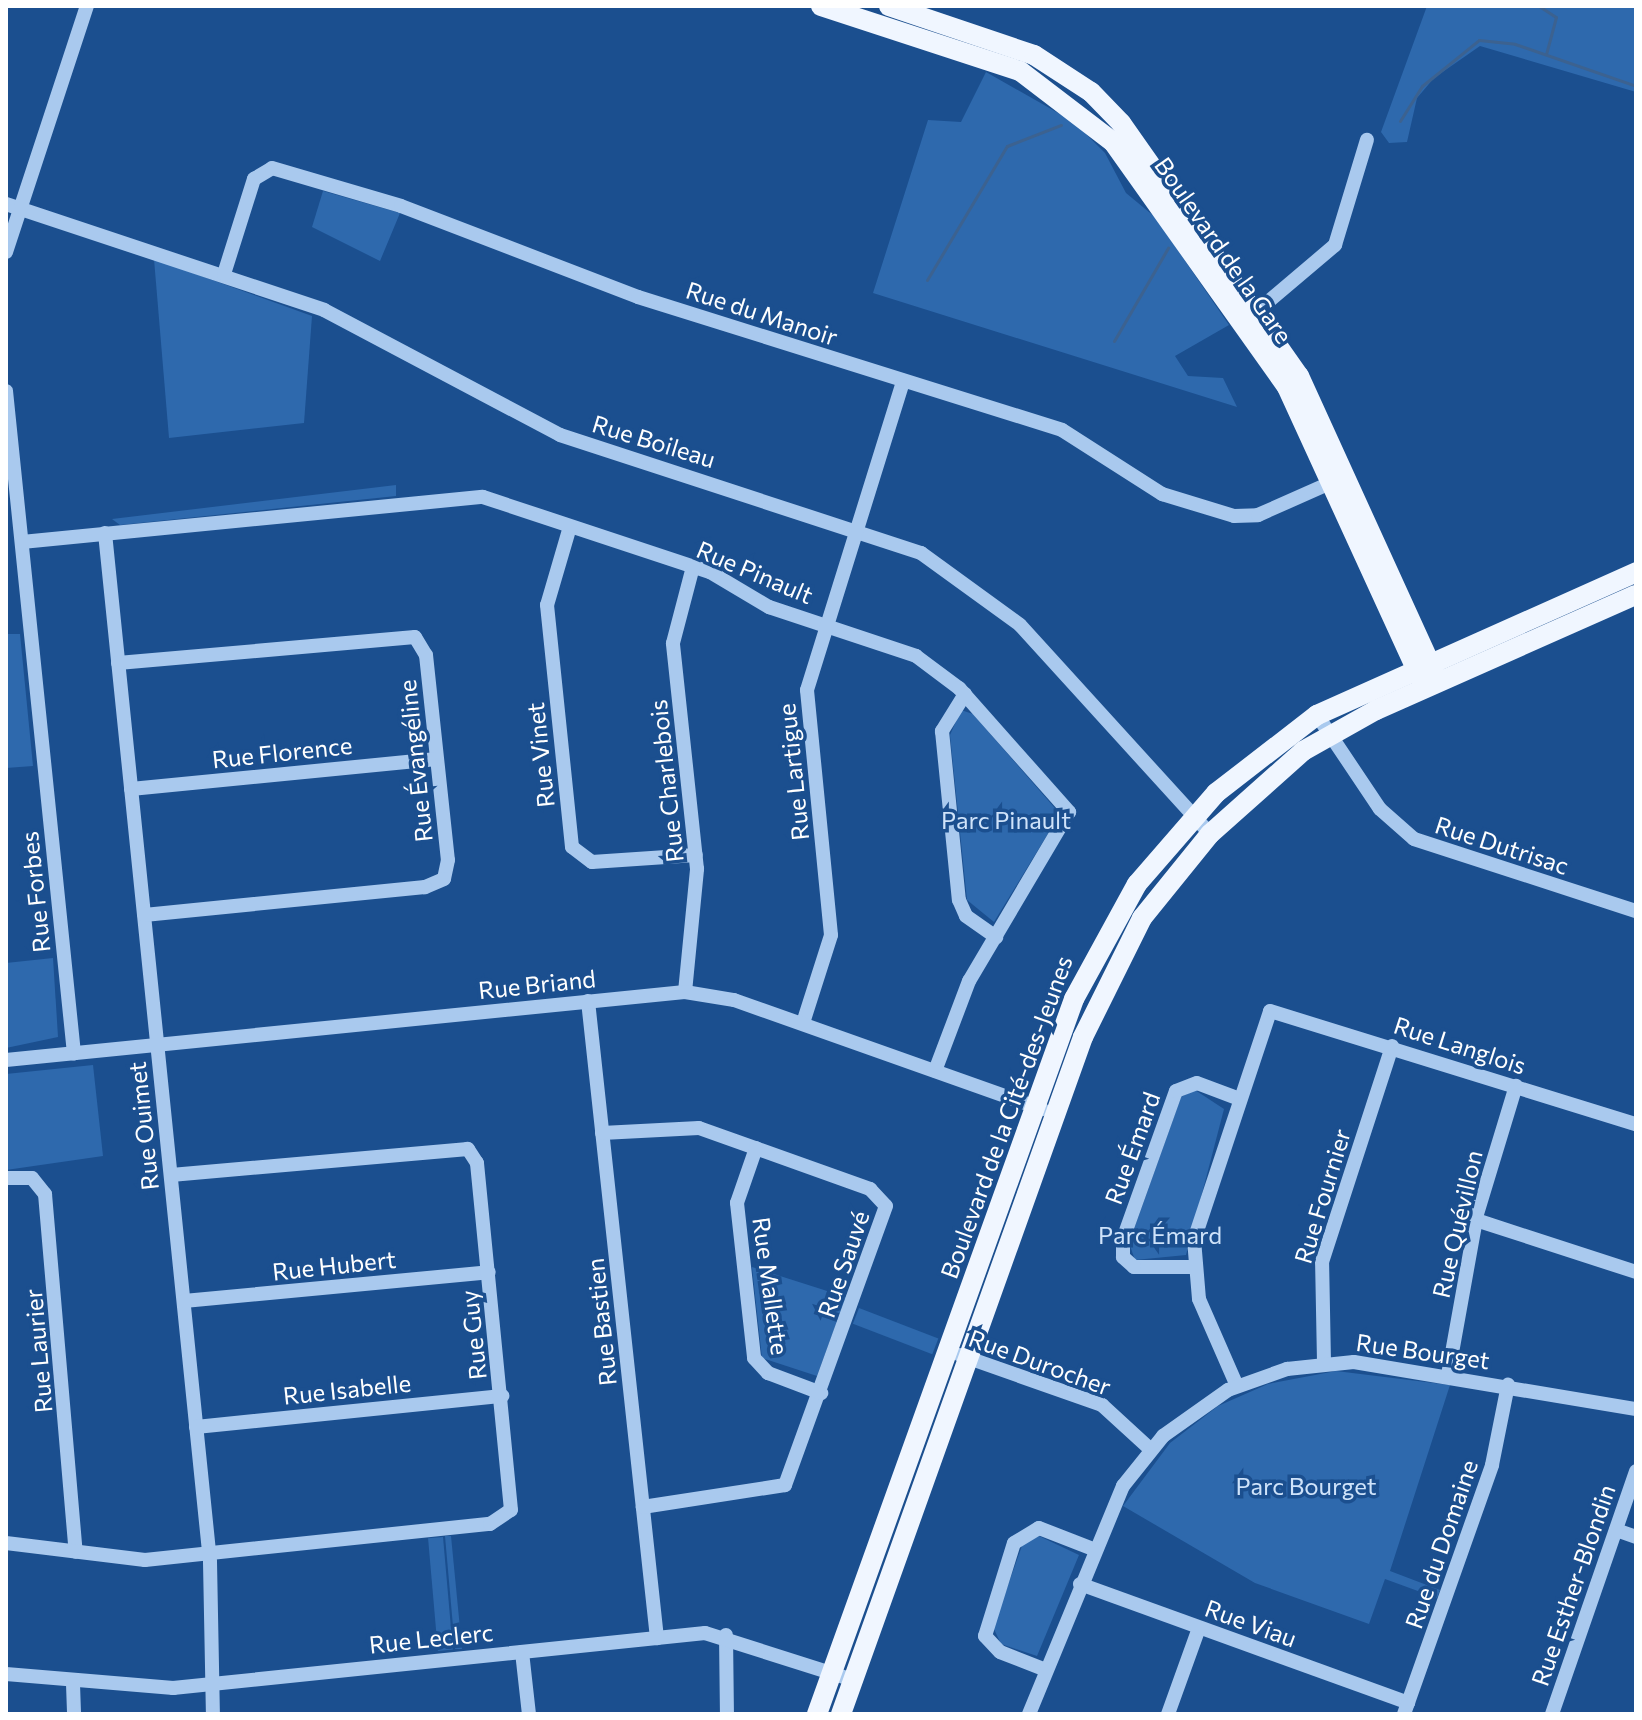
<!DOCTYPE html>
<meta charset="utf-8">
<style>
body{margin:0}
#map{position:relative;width:1642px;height:1720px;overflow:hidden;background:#1b4f8f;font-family:Commissioner,sans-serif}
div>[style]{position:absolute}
.green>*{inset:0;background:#2e69ad;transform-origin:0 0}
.stream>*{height:3px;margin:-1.5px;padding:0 1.5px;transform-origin:1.5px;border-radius:1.5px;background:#3c6290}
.minor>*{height:14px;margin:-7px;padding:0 7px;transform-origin:7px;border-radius:7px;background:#a9c9ee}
.major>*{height:20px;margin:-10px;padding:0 10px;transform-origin:10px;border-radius:10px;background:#f0f6ff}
span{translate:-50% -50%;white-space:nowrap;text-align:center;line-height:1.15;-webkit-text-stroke:7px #1b4f8f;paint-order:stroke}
.street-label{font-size:24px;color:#fff}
.park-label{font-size:24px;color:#cfe3fa}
.frame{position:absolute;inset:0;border:8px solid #fff;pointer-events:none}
</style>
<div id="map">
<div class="green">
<div style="clip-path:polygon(1427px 6px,1636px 6px,1636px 92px,1480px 46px,1434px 78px,1417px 98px,1407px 142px,1389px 143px,1381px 132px)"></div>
<div style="clip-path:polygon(986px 72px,1074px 122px,1105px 153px,1126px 193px,1155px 217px,1229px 325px,1175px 356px,1188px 376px,1223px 378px,1237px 407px,873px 293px,928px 120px,961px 122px)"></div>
<div style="clip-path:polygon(323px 191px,400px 213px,380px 261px,312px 227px)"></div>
<div style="clip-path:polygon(154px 259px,312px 316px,304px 423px,169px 438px)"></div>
<div style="clip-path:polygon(396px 485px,396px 496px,120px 525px,112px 519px)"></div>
<div style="clip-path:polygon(6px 634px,20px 634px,33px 766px,6px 768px)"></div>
<div style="clip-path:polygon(961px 710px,973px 714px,1060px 814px,994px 922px,967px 900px,950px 735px)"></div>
<div style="clip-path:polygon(53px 958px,58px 1037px,6px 1048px,6px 963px)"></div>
<div style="clip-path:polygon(93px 1065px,103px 1156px,6px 1170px,6px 1074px)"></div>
<div style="clip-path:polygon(1195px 1090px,1224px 1109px,1186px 1255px,1135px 1260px,1129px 1243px,1181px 1097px)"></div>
<div style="clip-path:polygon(752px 1267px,846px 1297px,817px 1376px,762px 1358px)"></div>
<div style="left:859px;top:1308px;width:85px;height:17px;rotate:21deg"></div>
<div style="clip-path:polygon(1336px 1371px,1450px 1385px,1390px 1571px,1440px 1590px,1437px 1598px,1385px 1579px,1369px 1624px,1255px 1583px,1123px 1506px,1170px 1443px,1218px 1406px,1268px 1384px)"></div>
<div style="clip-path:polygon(445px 1536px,451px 1536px,462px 1649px,455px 1649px)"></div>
<div style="clip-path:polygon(1039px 1536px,1079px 1555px,1037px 1656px,1001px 1644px,993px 1627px,1023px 1543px)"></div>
<div style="left:443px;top:1537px;width:113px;height:15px;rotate:85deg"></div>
</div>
<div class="stream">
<div style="left:1539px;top:6px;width:20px;rotate:33deg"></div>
<div style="left:1556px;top:17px;width:38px;rotate:105deg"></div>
<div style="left:1400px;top:121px;width:41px;rotate:-57.8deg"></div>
<div style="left:1422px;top:86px;width:73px;rotate:-38.9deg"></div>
<div style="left:1479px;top:40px;width:36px;rotate:6deg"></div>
<div style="left:1515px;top:44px;width:128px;rotate:19.1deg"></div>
<div style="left:927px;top:280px;width:156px;rotate:-59.2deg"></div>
<div style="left:1007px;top:146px;width:58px;rotate:-21.3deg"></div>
<div style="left:1114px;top:341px;width:108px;rotate:-59.9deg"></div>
</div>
<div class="minor">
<div style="left:6px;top:204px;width:335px;rotate:18.4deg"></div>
<div style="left:324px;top:310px;width:267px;rotate:27.9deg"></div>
<div style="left:560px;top:435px;width:380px;rotate:18.1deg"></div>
<div style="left:921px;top:553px;width:122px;rotate:36deg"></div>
<div style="left:1020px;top:625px;width:282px;rotate:47.7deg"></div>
<div style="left:6px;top:252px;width:259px;rotate:-71.8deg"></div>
<div style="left:224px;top:274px;width:100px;rotate:-72.5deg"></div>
<div style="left:254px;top:179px;width:21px;rotate:-31deg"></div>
<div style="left:272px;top:168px;width:134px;rotate:16.4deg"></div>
<div style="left:401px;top:206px;width:254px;rotate:21deg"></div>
<div style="left:638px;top:297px;width:444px;rotate:17.4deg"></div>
<div style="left:1062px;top:430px;width:119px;rotate:32.6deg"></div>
<div style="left:1162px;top:494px;width:75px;rotate:17deg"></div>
<div style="left:1234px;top:516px;width:24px;rotate:-2deg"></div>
<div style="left:1258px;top:515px;width:86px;rotate:-23.9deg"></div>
<div style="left:1249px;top:318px;width:113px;rotate:-40.3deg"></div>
<div style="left:1335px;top:245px;width:110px;rotate:-73.1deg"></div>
<div style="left:6px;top:391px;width:666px;rotate:84.14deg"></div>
<div style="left:569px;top:530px;width:78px;rotate:106.3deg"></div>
<div style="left:547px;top:605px;width:243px;rotate:84.1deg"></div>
<div style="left:572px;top:847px;width:25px;rotate:37deg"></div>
<div style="left:592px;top:862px;width:104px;rotate:-3.9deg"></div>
<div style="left:105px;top:533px;width:1034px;rotate:84.17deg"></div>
<div style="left:210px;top:1562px;width:152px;rotate:88.9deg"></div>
<div style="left:22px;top:542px;width:463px;rotate:-5.6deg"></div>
<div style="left:483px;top:497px;width:239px;rotate:18.3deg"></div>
<div style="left:710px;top:572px;width:69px;rotate:30.7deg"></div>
<div style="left:769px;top:607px;width:155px;rotate:18.4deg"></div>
<div style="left:916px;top:656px;width:54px;rotate:36.7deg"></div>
<div style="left:959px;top:688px;width:166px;rotate:48.4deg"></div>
<div style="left:1069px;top:812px;width:196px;rotate:120.6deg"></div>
<div style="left:969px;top:981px;width:96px;rotate:110.7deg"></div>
<div style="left:118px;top:663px;width:298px;rotate:-5deg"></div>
<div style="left:415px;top:637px;width:21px;rotate:59deg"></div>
<div style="left:426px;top:655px;width:206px;rotate:83.9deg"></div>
<div style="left:448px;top:860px;width:19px;rotate:102deg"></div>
<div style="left:444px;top:879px;width:21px;rotate:157deg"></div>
<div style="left:425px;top:887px;width:282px;rotate:174.3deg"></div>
<div style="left:965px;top:694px;width:44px;rotate:121.9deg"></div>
<div style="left:942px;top:731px;width:170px;rotate:84.3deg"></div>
<div style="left:959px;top:900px;width:17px;rotate:66deg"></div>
<div style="left:966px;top:916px;width:37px;rotate:35deg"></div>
<div style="left:1317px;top:715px;width:113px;rotate:56.2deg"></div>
<div style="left:1380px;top:809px;width:45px;rotate:41.4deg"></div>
<div style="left:1414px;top:839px;width:233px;rotate:18deg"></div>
<div style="left:131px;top:789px;width:307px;rotate:-5.6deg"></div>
<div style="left:685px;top:992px;width:124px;rotate:-84.4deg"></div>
<div style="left:697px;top:869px;width:227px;rotate:-96.1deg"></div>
<div style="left:673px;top:643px;width:79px;rotate:-75.3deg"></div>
<div style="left:588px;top:1001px;width:641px;rotate:83.82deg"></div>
<div style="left:803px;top:1023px;width:92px;rotate:-72.3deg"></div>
<div style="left:831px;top:935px;width:246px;rotate:-95.6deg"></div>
<div style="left:807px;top:690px;width:324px;rotate:-72.7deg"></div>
<div style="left:6px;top:1060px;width:682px;rotate:-5.72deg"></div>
<div style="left:685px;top:992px;width:50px;rotate:9.3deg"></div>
<div style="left:734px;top:1000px;width:327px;rotate:19.5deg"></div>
<div style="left:602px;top:1133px;width:97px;rotate:-3deg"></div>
<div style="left:699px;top:1128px;width:182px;rotate:19.6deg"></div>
<div style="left:870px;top:1189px;width:23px;rotate:47deg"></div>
<div style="left:886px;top:1206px;width:297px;rotate:109.9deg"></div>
<div style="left:785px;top:1485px;width:144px;rotate:171.2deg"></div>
<div style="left:756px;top:1148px;width:58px;rotate:109.1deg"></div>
<div style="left:737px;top:1203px;width:156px;rotate:83.7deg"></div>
<div style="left:754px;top:1358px;width:21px;rotate:47deg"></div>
<div style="left:768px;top:1373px;width:57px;rotate:20.7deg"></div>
<div style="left:6px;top:1178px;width:26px"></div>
<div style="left:32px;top:1178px;width:21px;rotate:51deg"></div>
<div style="left:45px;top:1194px;width:359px;rotate:85.1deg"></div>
<div style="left:1476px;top:1220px;width:168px;rotate:18deg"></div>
<div style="left:1194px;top:1267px;width:60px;rotate:180deg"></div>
<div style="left:1134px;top:1267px;width:15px;rotate:-138deg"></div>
<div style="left:1123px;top:1257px;width:18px;rotate:-90deg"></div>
<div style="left:1123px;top:1239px;width:157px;rotate:-70.3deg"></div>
<div style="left:1176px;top:1091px;width:22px;rotate:-21deg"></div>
<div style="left:1197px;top:1083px;width:43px;rotate:20.6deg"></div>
<div style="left:184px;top:1301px;width:306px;rotate:-5.4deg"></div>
<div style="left:960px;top:1355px;width:151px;rotate:19.4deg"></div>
<div style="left:1102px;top:1405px;width:65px;rotate:42.5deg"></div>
<div style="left:1324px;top:1362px;width:100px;rotate:-91.1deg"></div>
<div style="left:1322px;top:1262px;width:227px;rotate:-72deg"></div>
<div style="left:1448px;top:1375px;width:164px;rotate:-79.8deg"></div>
<div style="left:1477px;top:1214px;width:134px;rotate:-73.1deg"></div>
<div style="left:1237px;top:1386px;width:95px;rotate:-113.6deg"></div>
<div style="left:1199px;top:1299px;width:59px;rotate:-94.8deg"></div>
<div style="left:1194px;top:1240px;width:241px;rotate:-71.6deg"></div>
<div style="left:1270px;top:1011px;width:383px;rotate:17.2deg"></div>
<div style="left:196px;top:1427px;width:308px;rotate:-5.8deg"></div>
<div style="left:1616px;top:1530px;width:21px;rotate:19deg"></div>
<div style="left:6px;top:1543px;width:140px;rotate:7deg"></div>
<div style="left:145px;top:1560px;width:347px;rotate:-6deg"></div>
<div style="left:490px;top:1524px;width:25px;rotate:-34deg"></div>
<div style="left:511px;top:1510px;width:349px;rotate:-95.6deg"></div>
<div style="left:477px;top:1163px;width:17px;rotate:-123deg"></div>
<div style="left:468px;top:1149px;width:298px;rotate:175deg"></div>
<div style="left:1080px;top:1584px;width:349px;rotate:19.9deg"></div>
<div style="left:726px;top:1635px;width:79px;rotate:89.3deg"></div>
<div style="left:522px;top:1652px;width:62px;rotate:83.6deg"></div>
<div style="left:1046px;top:1670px;width:49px;rotate:-158.6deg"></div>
<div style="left:1000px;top:1652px;width:22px;rotate:-133deg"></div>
<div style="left:985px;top:1636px;width:97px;rotate:-72.7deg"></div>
<div style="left:1014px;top:1543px;width:29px;rotate:-31deg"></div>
<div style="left:1039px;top:1528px;width:58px;rotate:21.3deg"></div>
<div style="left:6px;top:1674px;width:168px;rotate:4.8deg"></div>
<div style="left:173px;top:1688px;width:535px;rotate:-5.9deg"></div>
<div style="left:705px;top:1633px;width:155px;rotate:17.6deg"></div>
<div style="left:73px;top:1684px;width:30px;rotate:88deg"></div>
<div style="left:1029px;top:1714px;width:247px;rotate:-67.6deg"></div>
<div style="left:1123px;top:1486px;width:64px;rotate:-51.3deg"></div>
<div style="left:1163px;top:1436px;width:80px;rotate:-35.3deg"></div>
<div style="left:1228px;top:1390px;width:63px;rotate:-19.6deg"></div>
<div style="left:1287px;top:1369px;width:67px;rotate:-6deg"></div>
<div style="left:1354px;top:1362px;width:286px;rotate:9.5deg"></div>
<div style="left:1168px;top:1714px;width:91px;rotate:-70.2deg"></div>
<div style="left:1404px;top:1714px;width:264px;rotate:-70.5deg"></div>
<div style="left:1492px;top:1465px;width:82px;rotate:-78.7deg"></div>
<div style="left:1552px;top:1714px;width:257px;rotate:-70.9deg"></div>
</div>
<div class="major">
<div style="left:821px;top:6px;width:209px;rotate:18.1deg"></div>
<div style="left:1020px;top:71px;width:117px;rotate:37.4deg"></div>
<div style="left:1113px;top:142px;width:301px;rotate:54.6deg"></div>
<div style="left:1287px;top:387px;width:320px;rotate:65.4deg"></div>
<div style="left:889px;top:6px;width:153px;rotate:18.7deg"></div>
<div style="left:1034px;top:55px;width:68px;rotate:33deg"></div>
<div style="left:1091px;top:92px;width:43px;rotate:45.9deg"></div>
<div style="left:1121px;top:123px;width:309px;rotate:54.9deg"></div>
<div style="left:1299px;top:376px;width:325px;rotate:65.5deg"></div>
<div style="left:817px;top:1714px;width:760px;rotate:-70.23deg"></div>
<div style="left:1074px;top:999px;width:131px;rotate:-61.3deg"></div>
<div style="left:1137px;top:884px;width:121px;rotate:-49deg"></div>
<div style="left:1216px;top:793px;width:128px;rotate:-37.7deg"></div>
<div style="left:1317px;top:715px;width:350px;rotate:-24.1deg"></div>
<div style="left:841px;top:1714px;width:719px;rotate:-70.33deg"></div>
<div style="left:1083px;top:1037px;width:133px;rotate:-63.6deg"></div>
<div style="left:1142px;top:918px;width:108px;rotate:-51deg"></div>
<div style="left:1210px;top:834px;width:125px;rotate:-41.7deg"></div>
<div style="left:1303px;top:751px;width:84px;rotate:-29.3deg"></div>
<div style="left:1376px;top:710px;width:284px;rotate:-23.9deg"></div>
</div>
<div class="street-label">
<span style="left:1224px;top:250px;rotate:55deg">Boulevard de la Gare</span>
<span style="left:762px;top:313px;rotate:18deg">Rue du Manoir</span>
<span style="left:654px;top:441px;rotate:17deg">Rue Boileau</span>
<span style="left:755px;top:572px;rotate:23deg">Rue Pinault</span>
<span style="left:282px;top:752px;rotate:-6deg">Rue Florence</span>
<span style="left:540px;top:755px;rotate:-96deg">Rue Vinet</span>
<span style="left:415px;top:761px;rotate:-96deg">Rue Évangéline</span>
<span style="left:793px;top:772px;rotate:-96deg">Rue Lartigue</span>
<span style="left:666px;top:781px;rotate:-96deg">Rue Charlebois</span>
<span style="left:1502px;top:845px;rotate:18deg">Rue Dutrisac</span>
<span style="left:35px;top:892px;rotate:-96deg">Rue Forbes</span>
<span style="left:537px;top:984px;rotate:-6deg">Rue Briand</span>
<span style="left:1460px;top:1045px;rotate:18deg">Rue Langlois</span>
<span style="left:1006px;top:1117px;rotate:-70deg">Boulevard de la Cité-des-Jeunes</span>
<span style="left:143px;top:1126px;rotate:-96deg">Rue Ouimet</span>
<span style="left:1132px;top:1148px;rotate:-70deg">Rue Émard</span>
<span style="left:1322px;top:1196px;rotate:-73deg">Rue Fournier</span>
<span style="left:1457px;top:1224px;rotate:-77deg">Rue Quévillon</span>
<span style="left:843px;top:1264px;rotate:-71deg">Rue Sauvé</span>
<span style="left:334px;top:1265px;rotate:-6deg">Rue Hubert</span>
<span style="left:771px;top:1286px;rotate:82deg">Rue Mallette</span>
<span style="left:601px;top:1322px;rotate:-96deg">Rue Bastien</span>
<span style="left:473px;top:1335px;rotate:-96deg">Rue Guy</span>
<span style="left:38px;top:1351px;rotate:-95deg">Rue Laurier</span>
<span style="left:1423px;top:1351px;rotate:8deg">Rue Bourget</span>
<span style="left:1040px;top:1362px;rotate:20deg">Rue Durocher</span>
<span style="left:347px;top:1389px;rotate:-6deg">Rue Isabelle</span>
<span style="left:1441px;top:1544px;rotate:-71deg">Rue du Domaine</span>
<span style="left:1573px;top:1585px;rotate:-71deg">Rue Esther-Blondin</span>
<span style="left:1251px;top:1623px;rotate:20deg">Rue Viau</span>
<span style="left:431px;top:1638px;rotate:-6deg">Rue Leclerc</span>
</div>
<div class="park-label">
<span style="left:1006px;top:820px">Parc Pinault</span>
<span style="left:1160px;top:1235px">Parc Émard</span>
<span style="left:1306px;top:1486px">Parc Bourget</span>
</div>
<div class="frame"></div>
</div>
